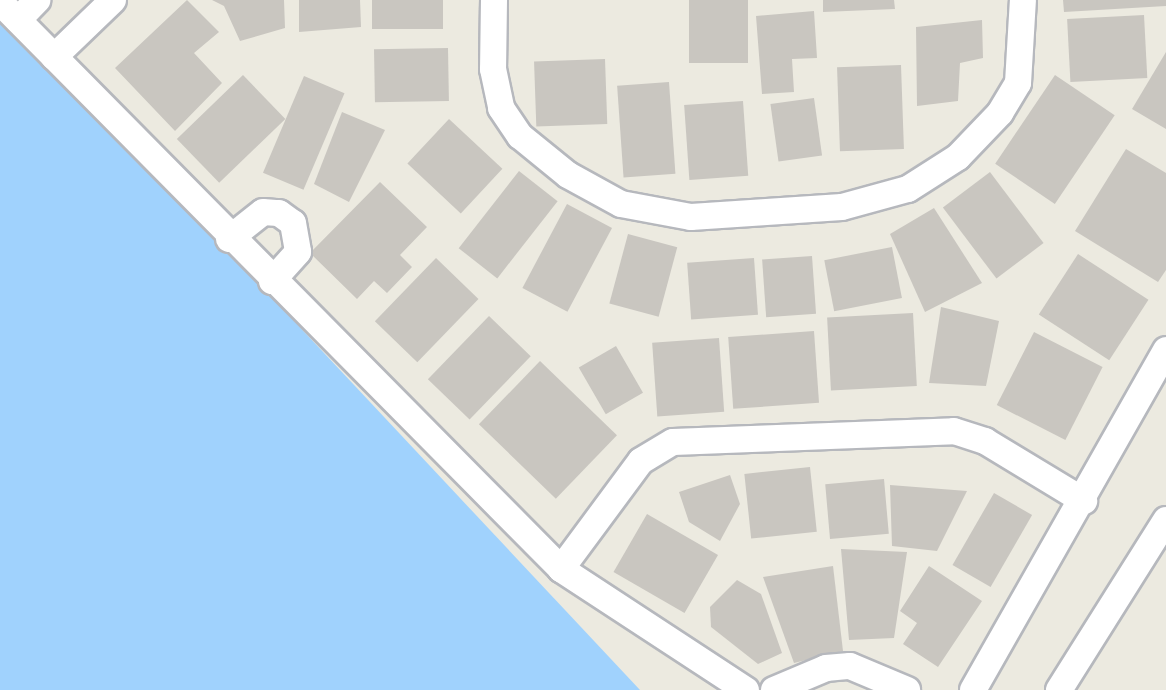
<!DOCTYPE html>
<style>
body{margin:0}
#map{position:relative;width:1166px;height:690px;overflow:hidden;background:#eceae0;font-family:"Sofia Sans Condensed",sans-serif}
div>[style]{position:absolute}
.water>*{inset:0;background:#a0d2fd}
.building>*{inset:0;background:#c9c6c0;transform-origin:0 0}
.roads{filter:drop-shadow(2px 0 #b6b8bd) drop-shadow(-2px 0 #b6b8bd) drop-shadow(0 2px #b6b8bd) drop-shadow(0 -2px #b6b8bd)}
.minor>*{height:26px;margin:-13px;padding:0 13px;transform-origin:13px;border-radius:13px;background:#fff}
span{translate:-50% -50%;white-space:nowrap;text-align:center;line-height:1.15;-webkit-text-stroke:7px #fff;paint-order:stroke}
</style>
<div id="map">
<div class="water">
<div style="clip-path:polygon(0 18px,189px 209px,640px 690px,0 690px)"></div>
</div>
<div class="building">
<div style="clip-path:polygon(187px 0,219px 32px,194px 53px,222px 83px,175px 131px,115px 68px)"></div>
<div style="clip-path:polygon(212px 0,284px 0,285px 28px,240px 41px,224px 6px)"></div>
<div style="clip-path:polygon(299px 0,360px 0,361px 27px,299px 32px)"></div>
<div style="left:372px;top:0;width:71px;height:29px"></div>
<div style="left:689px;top:0;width:59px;height:63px"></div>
<div style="clip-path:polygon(823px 0,894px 0,895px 9px,823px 12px)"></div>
<div style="clip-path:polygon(1063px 0,1166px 0,1166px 6px,1064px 12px)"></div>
<div style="clip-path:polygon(814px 11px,817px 58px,792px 59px,794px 92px,762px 94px,756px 16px)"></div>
<div style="left:1144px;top:15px;width:63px;height:77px;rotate:87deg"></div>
<div style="clip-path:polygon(982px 20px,983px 58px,960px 63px,958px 101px,917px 106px,916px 27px)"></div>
<div style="left:448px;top:48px;width:53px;height:74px;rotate:89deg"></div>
<div style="clip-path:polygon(1166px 52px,1166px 129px,1132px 109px)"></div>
<div style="left:605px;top:59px;width:65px;height:71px;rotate:88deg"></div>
<div style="left:901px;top:65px;width:84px;height:64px;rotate:88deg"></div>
<div style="left:243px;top:75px;width:61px;height:92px;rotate:46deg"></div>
<div style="left:1055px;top:75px;width:72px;height:107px;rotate:34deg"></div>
<div style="left:304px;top:76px;width:44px;height:105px;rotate:23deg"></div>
<div style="left:669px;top:82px;width:92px;height:52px;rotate:86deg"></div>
<div style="left:814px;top:98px;width:58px;height:44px;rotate:82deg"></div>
<div style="left:743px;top:101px;width:75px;height:59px;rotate:86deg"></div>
<div style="clip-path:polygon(342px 112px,385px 130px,349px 202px,314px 184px)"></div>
<div style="left:449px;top:119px;width:73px;height:61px;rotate:43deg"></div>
<div style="clip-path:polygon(1126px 149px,1166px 173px,1166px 270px,1158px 282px,1075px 231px)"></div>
<div style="left:519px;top:171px;width:49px;height:98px;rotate:38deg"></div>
<div style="left:990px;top:172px;width:89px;height:59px;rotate:53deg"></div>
<div style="clip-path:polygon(380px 182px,427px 227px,400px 255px,412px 267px,387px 293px,374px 281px,357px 299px,310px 253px)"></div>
<div style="left:567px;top:204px;width:51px;height:95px;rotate:28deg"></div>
<div style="clip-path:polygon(934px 208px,982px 283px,925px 312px,890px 234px)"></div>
<div style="left:628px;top:234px;width:51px;height:72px;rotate:15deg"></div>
<div style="left:892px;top:247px;width:52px;height:69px;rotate:79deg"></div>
<div style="left:1078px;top:254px;width:84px;height:72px;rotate:33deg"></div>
<div style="left:812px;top:256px;width:58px;height:50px;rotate:86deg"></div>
<div style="left:436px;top:258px;width:59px;height:88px;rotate:44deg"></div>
<div style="left:754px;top:258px;width:57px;height:67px;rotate:86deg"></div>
<div style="clip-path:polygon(941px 307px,999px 321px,986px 386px,929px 383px)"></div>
<div style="left:913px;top:313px;width:73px;height:86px;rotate:87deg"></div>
<div style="left:489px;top:316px;width:58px;height:88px;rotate:44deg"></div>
<div style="left:814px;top:331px;width:72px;height:86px;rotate:86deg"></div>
<div style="left:1034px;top:332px;width:77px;height:82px;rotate:27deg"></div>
<div style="left:719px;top:338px;width:74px;height:67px;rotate:86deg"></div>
<div style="left:616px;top:346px;width:54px;height:43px;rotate:60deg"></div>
<div style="left:540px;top:361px;width:107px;height:88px;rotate:44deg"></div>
<div style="left:810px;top:467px;width:65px;height:66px;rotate:84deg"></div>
<div style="clip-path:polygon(730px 475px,740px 504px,720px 541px,689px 522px,679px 492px)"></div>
<div style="left:884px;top:479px;width:55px;height:59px;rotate:85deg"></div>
<div style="clip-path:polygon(890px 485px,967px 491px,937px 551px,892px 546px)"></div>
<div style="left:994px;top:493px;width:44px;height:83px;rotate:30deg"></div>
<div style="left:647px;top:514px;width:82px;height:67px;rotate:30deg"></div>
<div style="clip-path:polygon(841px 549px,907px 552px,894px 638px,849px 640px)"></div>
<div style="clip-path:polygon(833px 566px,843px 651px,794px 663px,763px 577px)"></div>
<div style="clip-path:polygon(929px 566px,982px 601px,938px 667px,903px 644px,917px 623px,900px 611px)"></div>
<div style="clip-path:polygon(737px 580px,761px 594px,782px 653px,758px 664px,711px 627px,710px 607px)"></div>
</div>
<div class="roads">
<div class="minor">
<div style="left:494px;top:0;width:69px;rotate:90.8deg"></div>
<div style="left:493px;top:69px;width:40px;rotate:78deg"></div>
<div style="left:501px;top:108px;width:34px;rotate:56deg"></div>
<div style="left:520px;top:136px;width:62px;rotate:39.1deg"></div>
<div style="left:568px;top:175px;width:60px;rotate:28.7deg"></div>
<div style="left:621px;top:204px;width:71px;rotate:10.5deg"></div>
<div style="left:691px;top:217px;width:151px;rotate:-3.8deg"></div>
<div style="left:842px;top:207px;width:68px;rotate:-15.3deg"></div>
<div style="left:908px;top:189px;width:59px;rotate:-32.6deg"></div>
<div style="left:958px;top:157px;width:61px;rotate:-46.3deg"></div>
<div style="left:1000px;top:113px;width:35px;rotate:-59deg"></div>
<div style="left:1018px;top:83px;width:83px;rotate:-86.6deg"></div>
<div style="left:0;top:2px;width:798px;rotate:45.3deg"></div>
<div style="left:561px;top:569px;width:221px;rotate:33.2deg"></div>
<div style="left:18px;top:20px;width:28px;rotate:-46deg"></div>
<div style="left:54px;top:57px;width:82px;rotate:-44deg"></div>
<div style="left:229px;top:239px;width:43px;rotate:-38.5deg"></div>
<div style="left:263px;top:212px;width:16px;rotate:4deg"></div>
<div style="left:279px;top:213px;width:17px;rotate:36deg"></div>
<div style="left:293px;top:223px;width:29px;rotate:80deg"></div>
<div style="left:298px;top:252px;width:39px;rotate:132deg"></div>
<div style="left:561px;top:569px;width:134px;rotate:-53.5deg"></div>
<div style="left:641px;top:461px;width:37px;rotate:-31deg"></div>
<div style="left:673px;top:442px;width:281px;rotate:-2.2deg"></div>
<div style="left:954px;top:431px;width:33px;rotate:18deg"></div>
<div style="left:985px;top:441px;width:116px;rotate:31.2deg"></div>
<div style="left:774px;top:690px;width:56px;rotate:-22.9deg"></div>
<div style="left:826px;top:668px;width:24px;rotate:-5deg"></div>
<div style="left:850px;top:666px;width:62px;rotate:22.8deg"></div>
<div style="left:973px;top:690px;width:391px;rotate:-60.4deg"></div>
<div style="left:1059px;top:690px;width:201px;rotate:-57.8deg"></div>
</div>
</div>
</div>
